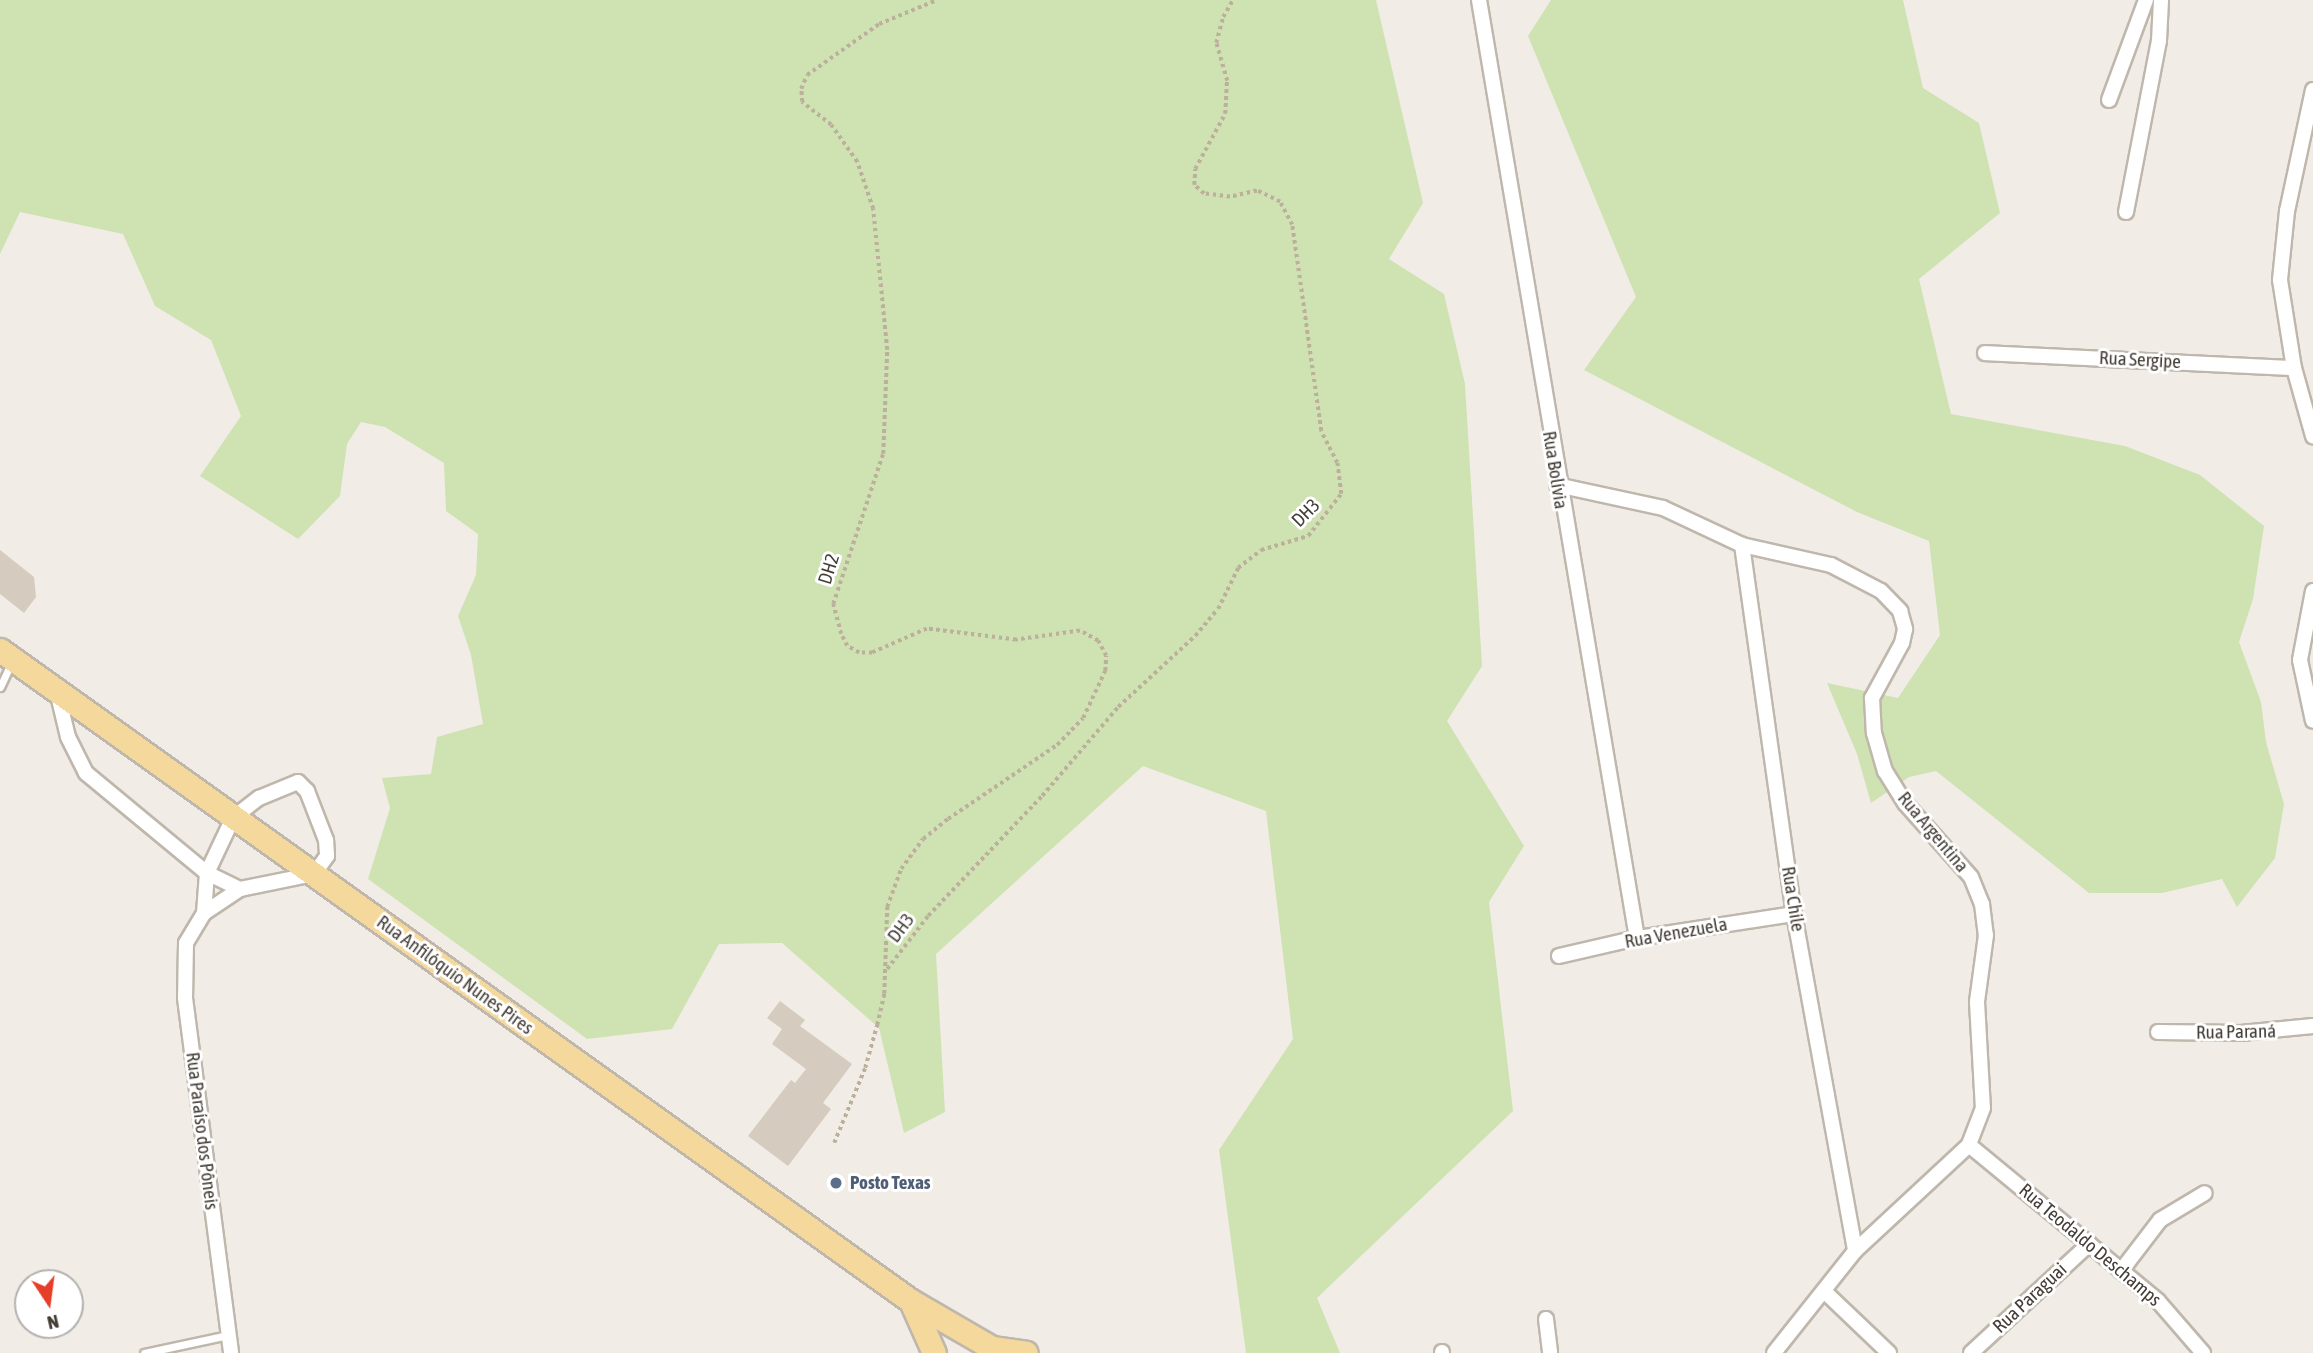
<!DOCTYPE html>
<meta charset="utf-8">
<style>
body{margin:0}
#map{position:relative;width:2313px;height:1353px;overflow:hidden;background:#f1ede6;font-family:"Asap Condensed",sans-serif}
div>[style]{position:absolute}
.green>*{inset:0;background:#cee2b2}
.building>*{inset:0;background:#d5cbbf}
.path>*{height:3.5px;margin-top:-1.75px;transform-origin:0;background:repeating-linear-gradient(90deg,#bcaf9c 0 3.5px,transparent 0 7px)}
.roads{filter:drop-shadow(2px 0 #bfb7ac) drop-shadow(-2px 0 #bfb7ac) drop-shadow(0 2px #bfb7ac) drop-shadow(0 -2px #bfb7ac)}
.lane>*{height:7px;margin:-3.5px;padding:0 3.5px;transform-origin:3.5px;border-radius:3.5px;background:#fff}
.street>*{height:14px;margin:-7px;padding:0 7px;transform-origin:7px;border-radius:7px;background:#fff}
.primary>*{height:23px;margin:-11.5px;padding:0 11.5px;transform-origin:11.5px;border-radius:11.5px;background:#f4d89c}
.dots>*{width:19px;height:19px;translate:-50% -50%;box-sizing:border-box;border:4px solid #fff;border-radius:50%}
span{translate:-50% -50%;white-space:nowrap;text-align:center;line-height:1.15;-webkit-text-stroke:6px #fff;paint-order:stroke}
.street-label{font-size:19px;color:#433d36}
.service-label{font-size:19px;color:#4e5e75;font-weight:700}
.left{translate:0 -50%;text-align:left}
.north{position:absolute;left:14px;top:1269px;width:70px;height:70px;box-sizing:border-box;background:#fff;border:2px solid #b4b1af;border-radius:50%;rotate:167deg;font-size:19px;font-weight:700;line-height:28px;text-align:center;color:#433d36}
.north::after{content:'';display:block;margin:auto;width:24px;height:32px;background:#e53e29;clip-path:polygon(50% 0,100% 100%,50% 72%,0 100%)}
</style>
<div id="map">
<div class="green">
<div style="clip-path:polygon(0 0,1376px 0,1423px 203px,1389px 259px,1444px 294px,1465px 384px,1482px 666px,1447px 721px,1524px 846px,1489px 902px,1513px 1111px,1317px 1298px,1340px 1353px,1246px 1353px,1219px 1150px,1293px 1039px,1266px 811px,1143px 766px,936px 954px,945px 1112px,904px 1133px,879px 1028px,782px 943px,719px 944px,672px 1029px,587px 1039px,368px 879px,390px 808px,382px 778px,431px 774px,437px 737px,483px 724px,471px 655px,458px 616px,476px 575px,478px 534px,446px 511px,444px 463px,385px 427px,361px 422px,347px 444px,340px 496px,298px 539px,200px 476px,241px 416px,211px 340px,155px 306px,123px 234px,20px 212px,0 254px)"></div>
<div style="clip-path:polygon(1551px 0,1903px 0,1923px 88px,1979px 123px,2000px 213px,1919px 279px,1951px 414px,2125px 446px,2200px 475px,2264px 526px,2253px 599px,2239px 642px,2261px 702px,2266px 742px,2284px 804px,2275px 858px,2237px 907px,2222px 879px,2162px 893px,2089px 893px,1936px 771px,1909px 777px,1871px 803px,1857px 754px,1827px 683px,1898px 698px,1940px 635px,1929px 541px,1857px 512px,1584px 370px,1636px 297px,1528px 36px)"></div>
</div>
<div class="building">
<div style="clip-path:polygon(0 550px,34px 577px,36px 597px,24px 613px,0 594px)"></div>
<div style="clip-path:polygon(780px 1001px,805px 1020px,800px 1026px,852px 1064px,823px 1103px,831px 1109px,788px 1166px,748px 1136px,791px 1080px,795px 1083px,806px 1069px,772px 1044px,782px 1029px,767px 1018px)"></div>
</div>
<div class="path">
<div style="left:887px;top:969px;width:67px;rotate:-52.3deg"></div>
<div style="left:928px;top:916px;width:166px;rotate:-46.5deg"></div>
<div style="left:1042px;top:796px;width:117px;rotate:-49.5deg"></div>
<div style="left:1118px;top:707px;width:105px;rotate:-42.7deg"></div>
<div style="left:1195px;top:636px;width:35px;rotate:-50deg"></div>
<div style="left:1218px;top:609px;width:46px;rotate:-64deg"></div>
<div style="left:1238px;top:568px;width:29px;rotate:-38deg"></div>
<div style="left:1261px;top:550px;width:49px;rotate:-16.6deg"></div>
<div style="left:1308px;top:536px;width:53px;rotate:-51.8deg"></div>
<div style="left:1341px;top:494px;width:31px;rotate:-97deg"></div>
<div style="left:1337px;top:463px;width:36px;rotate:-117deg"></div>
<div style="left:1321px;top:431px;width:208px;rotate:-98deg"></div>
<div style="left:1292px;top:225px;width:26px;rotate:-118deg"></div>
<div style="left:1280px;top:202px;width:25px;rotate:-154deg"></div>
<div style="left:1257px;top:191px;width:28px;rotate:167deg"></div>
<div style="left:1230px;top:197px;width:26px;rotate:-173deg"></div>
<div style="left:1204px;top:194px;width:13px;rotate:-138deg"></div>
<div style="left:1194px;top:185px;width:16px;rotate:-86deg"></div>
<div style="left:1195px;top:169px;width:63px;rotate:-61.4deg"></div>
<div style="left:1225px;top:114px;width:33px;rotate:-87deg"></div>
<div style="left:1227px;top:81px;width:40px;rotate:-106deg"></div>
<div style="left:1216px;top:43px;width:27px;rotate:-75deg"></div>
<div style="left:1223px;top:17px;width:20px;rotate:-60deg"></div>
<div style="left:834px;top:1143px;width:81px;rotate:-67.5deg"></div>
<div style="left:865px;top:1068px;width:45px;rotate:-74.4deg"></div>
<div style="left:877px;top:1025px;width:32px;rotate:-77deg"></div>
<div style="left:884px;top:994px;width:87px;rotate:-88deg"></div>
<div style="left:887px;top:907px;width:40px;rotate:-69.8deg"></div>
<div style="left:901px;top:869px;width:37px;rotate:-54deg"></div>
<div style="left:923px;top:839px;width:32px;rotate:-39deg"></div>
<div style="left:948px;top:819px;width:132px;rotate:-34.2deg"></div>
<div style="left:1057px;top:745px;width:37px;rotate:-46deg"></div>
<div style="left:1083px;top:718px;width:52px;rotate:-64.9deg"></div>
<div style="left:1105px;top:671px;width:15px;rotate:-86deg"></div>
<div style="left:1106px;top:656px;width:17px;rotate:-118deg"></div>
<div style="left:1098px;top:641px;width:21px;rotate:-151deg"></div>
<div style="left:1080px;top:631px;width:65px;rotate:172deg"></div>
<div style="left:1016px;top:640px;width:90px;rotate:-173deg"></div>
<div style="left:927px;top:629px;width:60px;rotate:156.4deg"></div>
<div style="left:872px;top:653px;width:13px;rotate:180deg"></div>
<div style="left:859px;top:653px;width:14px;rotate:-150deg"></div>
<div style="left:847px;top:646px;width:13px;rotate:-117deg"></div>
<div style="left:841px;top:634px;width:31px;rotate:-105deg"></div>
<div style="left:833px;top:604px;width:158px;rotate:-71.6deg"></div>
<div style="left:883px;top:454px;width:104px;rotate:-87.8deg"></div>
<div style="left:887px;top:350px;width:142px;rotate:-95.7deg"></div>
<div style="left:873px;top:209px;width:50px;rotate:-108.8deg"></div>
<div style="left:857px;top:162px;width:45px;rotate:-125.1deg"></div>
<div style="left:831px;top:125px;width:37px;rotate:-142deg"></div>
<div style="left:802px;top:102px;width:13px;rotate:-94deg"></div>
<div style="left:801px;top:89px;width:15px;rotate:-67deg"></div>
<div style="left:807px;top:75px;width:88px;rotate:-35.3deg"></div>
<div style="left:879px;top:24px;width:63px;rotate:-22.5deg"></div>
</div>
<div class="roads">
<div class="lane">
<div style="left:0;top:687px;width:26px;rotate:-65deg"></div>
<div style="left:144px;top:1353px;width:86px;rotate:-12.1deg"></div>
</div>
<div class="street">
<div style="left:1479px;top:0;width:951px;rotate:80.44deg"></div>
<div style="left:2313px;top:90px;width:124px;rotate:102.1deg"></div>
<div style="left:2287px;top:211px;width:69px;rotate:95.8deg"></div>
<div style="left:2280px;top:280px;width:89px;rotate:81deg"></div>
<div style="left:2294px;top:368px;width:71px;rotate:74.4deg"></div>
<div style="left:2109px;top:100px;width:107px;rotate:-69.7deg"></div>
<div style="left:2126px;top:212px;width:174px;rotate:-79.1deg"></div>
<div style="left:2159px;top:41px;width:41px;rotate:-87.2deg"></div>
<div style="left:1985px;top:353px;width:309px;rotate:2.8deg"></div>
<div style="left:1557px;top:485px;width:108px;rotate:12.2deg"></div>
<div style="left:1663px;top:508px;width:87px;rotate:25.1deg"></div>
<div style="left:1742px;top:545px;width:91px;rotate:12.7deg"></div>
<div style="left:1831px;top:565px;width:56px;rotate:27.5deg"></div>
<div style="left:1881px;top:591px;width:28px;rotate:46deg"></div>
<div style="left:1900px;top:611px;width:19px;rotate:74deg"></div>
<div style="left:1905px;top:629px;width:14px;rotate:102deg"></div>
<div style="left:1902px;top:643px;width:63px;rotate:118.6deg"></div>
<div style="left:1872px;top:698px;width:35px;rotate:87deg"></div>
<div style="left:1874px;top:733px;width:40px;rotate:74deg"></div>
<div style="left:1885px;top:771px;width:38px;rotate:58deg"></div>
<div style="left:1905px;top:803px;width:99px;rotate:48.3deg"></div>
<div style="left:1971px;top:877px;width:29px;rotate:68deg"></div>
<div style="left:1982px;top:904px;width:31px;rotate:83deg"></div>
<div style="left:1986px;top:935px;width:68px;rotate:97.7deg"></div>
<div style="left:1977px;top:1002px;width:106px;rotate:86.8deg"></div>
<div style="left:1983px;top:1108px;width:40px;rotate:111deg"></div>
<div style="left:1969px;top:1145px;width:156px;rotate:137.1deg"></div>
<div style="left:1855px;top:1251px;width:130px;rotate:128.5deg"></div>
<div style="left:1742px;top:545px;width:373px;rotate:82deg"></div>
<div style="left:1794px;top:914px;width:342px;rotate:79.7deg"></div>
<div style="left:2313px;top:591px;width:70px;rotate:100.7deg"></div>
<div style="left:2300px;top:660px;width:62px;rotate:78deg"></div>
<div style="left:57px;top:691px;width:47px;rotate:76.6deg"></div>
<div style="left:68px;top:737px;width:40px;rotate:63.4deg"></div>
<div style="left:86px;top:773px;width:157px;rotate:39.6deg"></div>
<div style="left:207px;top:873px;width:37px;rotate:26deg"></div>
<div style="left:204px;top:913px;width:40px;rotate:-85.7deg"></div>
<div style="left:207px;top:873px;width:61px;rotate:-64.7deg"></div>
<div style="left:233px;top:818px;width:33px;rotate:-38deg"></div>
<div style="left:259px;top:798px;width:42px;rotate:-22.3deg"></div>
<div style="left:298px;top:782px;width:13px;rotate:45deg"></div>
<div style="left:307px;top:791px;width:53px;rotate:68.8deg"></div>
<div style="left:326px;top:840px;width:16px;rotate:86deg"></div>
<div style="left:327px;top:856px;width:22px;rotate:126deg"></div>
<div style="left:314px;top:874px;width:76px;rotate:168.5deg"></div>
<div style="left:240px;top:889px;width:43px;rotate:146.3deg"></div>
<div style="left:204px;top:913px;width:35px;rotate:121deg"></div>
<div style="left:186px;top:943px;width:55px;rotate:91deg"></div>
<div style="left:185px;top:998px;width:358px;rotate:82.6deg"></div>
<div style="left:1559px;top:956px;width:80px;rotate:-13deg"></div>
<div style="left:1637px;top:938px;width:159px;rotate:-8.7deg"></div>
<div style="left:2158px;top:1032px;width:83px;rotate:0.7deg"></div>
<div style="left:2241px;top:1033px;width:72px;rotate:-5.6deg"></div>
<div style="left:1969px;top:1145px;width:245px;rotate:39.5deg"></div>
<div style="left:2158px;top:1301px;width:69px;rotate:49.1deg"></div>
<div style="left:2121px;top:1271px;width:64px;rotate:-52.6deg"></div>
<div style="left:2160px;top:1220px;width:52px;rotate:-31deg"></div>
<div style="left:1824px;top:1291px;width:90px;rotate:43.6deg"></div>
<div style="left:1546px;top:1319px;width:34px;rotate:83deg"></div>
<div style="left:1442px;top:1352px;width:1px;rotate:90deg"></div>
<div style="left:1971px;top:1353px;width:161px;rotate:-42.7deg"></div>
</div>
<div class="primary">
<div style="left:0;top:650px;width:1120px;rotate:35.55deg"></div>
<div style="left:911px;top:1301px;width:94px;rotate:30.1deg"></div>
<div style="left:992px;top:1348px;width:34px;rotate:8deg"></div>
<div style="left:911px;top:1301px;width:57px;rotate:66.1deg"></div>
</div>
</div>
<div class="dots">
<div style="left:836px;top:1183px;background:#5c6f8a"></div>
</div>
<div class="street-label">
<span style="left:2140px;top:360px;rotate:3deg">Rua Sergipe</span>
<span style="left:1555px;top:470px;rotate:81deg">Rua Bolívia</span>
<span style="left:1306px;top:513px;rotate:-45deg">DH3</span>
<span style="left:829px;top:569px;rotate:-73deg">DH2</span>
<span style="left:1933px;top:832px;rotate:50deg">Rua Argentina</span>
<span style="left:1793px;top:899px;rotate:81deg">Rua Chile</span>
<span style="left:901px;top:928px;rotate:-53deg">DH3</span>
<span style="left:1676px;top:933px;rotate:-10deg">Rua Venezuela</span>
<span style="left:455px;top:975px;rotate:36deg">Rua Anfilóquio Nunes Pires</span>
<span style="left:2236px;top:1032px;rotate:-1deg">Rua Paraná</span>
<span style="left:202px;top:1131px;rotate:83deg">Rua Paraíso dos Pôneis</span>
<span style="left:2090px;top:1245px;rotate:40deg">Rua Teodaldo Deschamps</span>
<span style="left:2030px;top:1298px;rotate:-43deg">Rua Paraguai</span>
</div>
<div class="service-label">
<span class="left" style="left:850px;top:1183px">Posto Texas</span>
</div>
<div class="north">N</div>
</div>
